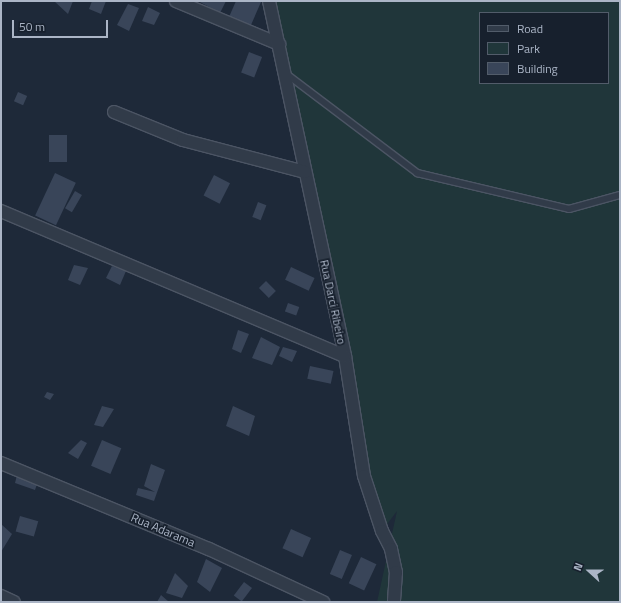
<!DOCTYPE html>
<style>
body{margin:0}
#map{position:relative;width:621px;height:603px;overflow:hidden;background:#1e2939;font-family:"Titillium Web",sans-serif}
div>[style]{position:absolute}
.green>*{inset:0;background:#20363a}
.building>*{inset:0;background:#394559;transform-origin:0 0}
.roads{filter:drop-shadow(1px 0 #4c5564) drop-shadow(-1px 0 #4c5564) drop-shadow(0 1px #4c5564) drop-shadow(0 -1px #4c5564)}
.lane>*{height:6px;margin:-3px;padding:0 3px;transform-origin:3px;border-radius:3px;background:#313b49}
.street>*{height:12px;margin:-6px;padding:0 6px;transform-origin:6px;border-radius:6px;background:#313b49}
span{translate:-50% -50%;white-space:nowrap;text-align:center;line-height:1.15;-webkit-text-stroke:3.5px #17202d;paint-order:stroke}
.street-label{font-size:12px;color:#abb5c6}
.frame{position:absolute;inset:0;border:2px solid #abb5c6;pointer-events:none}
.legend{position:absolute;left:479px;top:12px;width:130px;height:72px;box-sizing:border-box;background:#17202d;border:1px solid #525c6a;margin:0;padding:5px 7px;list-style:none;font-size:12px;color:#abb5c6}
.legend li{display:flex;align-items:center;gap:8px;height:20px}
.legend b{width:20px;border:1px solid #525c6a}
.north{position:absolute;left:569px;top:551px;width:40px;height:40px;-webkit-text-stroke:3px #17202d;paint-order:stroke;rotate:291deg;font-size:11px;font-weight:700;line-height:16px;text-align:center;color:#abb5c6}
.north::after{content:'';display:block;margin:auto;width:14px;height:18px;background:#abb5c6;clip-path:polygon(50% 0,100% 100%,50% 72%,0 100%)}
.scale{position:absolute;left:12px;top:20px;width:96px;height:18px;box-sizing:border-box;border:2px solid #abb5c6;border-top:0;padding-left:5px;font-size:12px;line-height:14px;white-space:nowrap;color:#abb5c6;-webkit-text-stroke:3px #17202d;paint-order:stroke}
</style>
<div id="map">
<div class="green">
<div style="clip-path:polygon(evenodd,274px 1px,620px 1px,620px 602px,377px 602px,397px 511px,382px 531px,274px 1px,480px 13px,608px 13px,608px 83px,480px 83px,480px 13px)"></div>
</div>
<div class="building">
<div style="clip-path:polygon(54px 1px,73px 1px,68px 14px)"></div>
<div style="clip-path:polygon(92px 1px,106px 1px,101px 14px,89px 9px)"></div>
<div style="clip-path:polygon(198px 1px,226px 1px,220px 13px)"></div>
<div style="clip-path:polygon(236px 1px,261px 2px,251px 25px,229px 17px)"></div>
<div style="clip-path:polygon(128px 4px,139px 8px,129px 31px,117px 25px)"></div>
<div style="clip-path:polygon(148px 7px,160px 13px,154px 25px,142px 21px)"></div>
<div style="left:249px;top:52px;width:14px;height:22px;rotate:21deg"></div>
<div style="left:18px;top:92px;width:10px;height:10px;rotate:24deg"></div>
<div style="left:49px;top:135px;width:18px;height:27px"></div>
<div style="left:55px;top:173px;width:23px;height:47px;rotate:25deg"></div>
<div style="left:214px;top:175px;width:18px;height:23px;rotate:27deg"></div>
<div style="left:75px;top:191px;width:8px;height:20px;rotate:30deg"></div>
<div style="left:258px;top:202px;width:9px;height:16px;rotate:21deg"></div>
<div style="clip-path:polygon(74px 265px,88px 268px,80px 285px,68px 280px)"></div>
<div style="clip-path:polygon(112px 266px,126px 271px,120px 285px,106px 278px)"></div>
<div style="left:291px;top:267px;width:26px;height:14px;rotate:25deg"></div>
<div style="left:266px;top:281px;width:14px;height:10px;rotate:45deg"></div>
<div style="left:288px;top:303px;width:12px;height:9px;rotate:20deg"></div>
<div style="clip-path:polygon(238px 330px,249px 334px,241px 353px,232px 349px)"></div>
<div style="clip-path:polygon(261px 337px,280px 347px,272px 365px,252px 358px)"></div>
<div style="clip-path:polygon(283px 347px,297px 351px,292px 362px,279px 356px)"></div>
<div style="left:310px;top:366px;width:24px;height:13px;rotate:12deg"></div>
<div style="clip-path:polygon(47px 392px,54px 394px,50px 400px,44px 397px)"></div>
<div style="clip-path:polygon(102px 406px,114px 409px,103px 427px,94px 425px)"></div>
<div style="clip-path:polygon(233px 406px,255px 416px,249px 436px,226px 426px)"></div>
<div style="clip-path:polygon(81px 440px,87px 443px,78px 459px,68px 453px)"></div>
<div style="left:102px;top:440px;width:21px;height:28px;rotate:23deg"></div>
<div style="clip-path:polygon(151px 464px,165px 470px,154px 501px,136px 495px,138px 488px,155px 492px,144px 486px)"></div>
<div style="clip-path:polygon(17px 475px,37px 484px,35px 490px,15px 483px)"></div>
<div style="left:20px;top:516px;width:19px;height:16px;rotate:16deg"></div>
<div style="clip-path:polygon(1px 524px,12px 534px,1px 552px)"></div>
<div style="left:291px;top:529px;width:22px;height:21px;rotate:24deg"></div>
<div style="left:340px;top:550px;width:13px;height:26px;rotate:23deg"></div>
<div style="left:361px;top:557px;width:17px;height:29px;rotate:25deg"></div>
<div style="clip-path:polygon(206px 559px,222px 568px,210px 592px,197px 582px)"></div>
<div style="clip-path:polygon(175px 573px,188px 586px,182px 598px,166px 593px)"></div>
<div style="left:244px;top:582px;width:10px;height:17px;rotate:37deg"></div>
<div style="clip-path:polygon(161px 595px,169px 602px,157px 602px)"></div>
</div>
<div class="roads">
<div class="lane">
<div style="left:285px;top:73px;width:166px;rotate:37.1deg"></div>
<div style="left:417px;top:173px;width:156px;rotate:13.3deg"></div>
<div style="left:569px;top:209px;width:53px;rotate:-15.4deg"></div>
</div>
<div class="street">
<div style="left:176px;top:1px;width:112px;rotate:22.7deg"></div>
<div style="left:269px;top:1px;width:363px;rotate:77.9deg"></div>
<div style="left:345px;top:356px;width:121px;rotate:81deg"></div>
<div style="left:364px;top:476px;width:58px;rotate:71.9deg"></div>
<div style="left:382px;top:531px;width:20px;rotate:63deg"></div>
<div style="left:391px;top:549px;width:24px;rotate:78deg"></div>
<div style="left:396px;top:572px;width:30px;rotate:94deg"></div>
<div style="left:114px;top:112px;width:74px;rotate:22.1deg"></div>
<div style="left:183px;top:140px;width:126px;rotate:14.7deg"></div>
<div style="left:1px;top:211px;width:373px;rotate:22.9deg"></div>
<div style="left:1px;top:463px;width:225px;rotate:22.5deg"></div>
<div style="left:209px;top:549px;width:126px;rotate:24.9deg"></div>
<div style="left:1px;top:596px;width:14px;rotate:25deg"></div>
</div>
</div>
<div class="street-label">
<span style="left:333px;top:302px;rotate:78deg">Rua Darci Ribeiro</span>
<span style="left:163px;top:530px;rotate:23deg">Rua Adarama</span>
</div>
<div class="frame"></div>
<ul class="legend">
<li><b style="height:5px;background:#313b49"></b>Road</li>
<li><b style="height:11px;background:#20363a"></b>Park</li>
<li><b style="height:11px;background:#394559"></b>Building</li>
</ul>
<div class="north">N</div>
<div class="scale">50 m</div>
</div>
